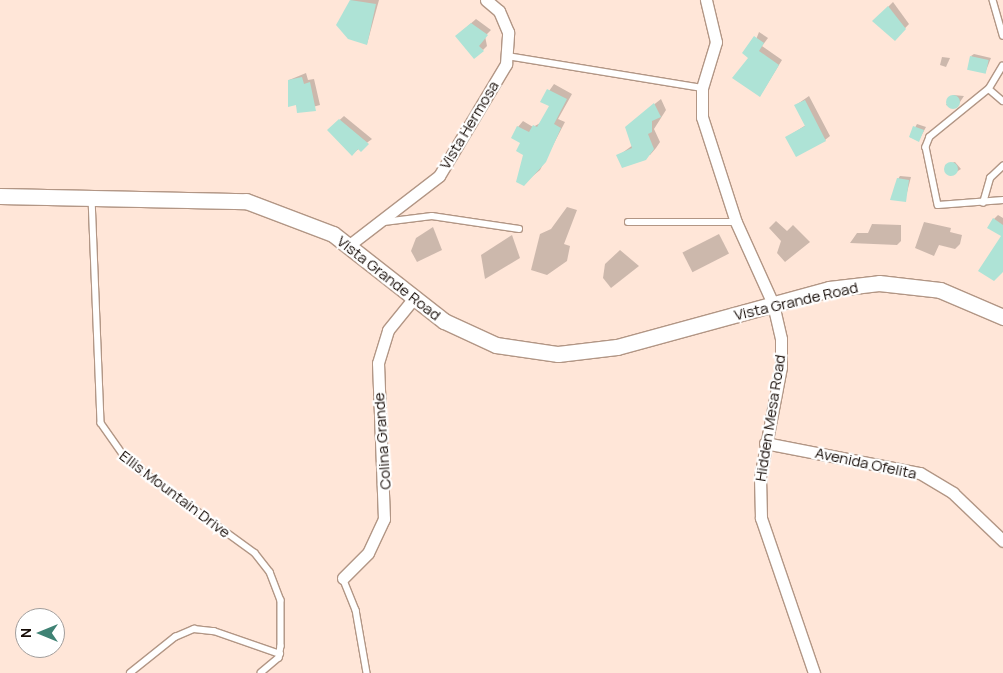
<!DOCTYPE html>
<style>
body{margin:0}
#map{position:relative;width:1003px;height:673px;overflow:hidden;background:#ffe6d8;font-family:Manrope,sans-serif}
div>[style]{position:absolute}
.shadow>*{inset:0;background:#0003;transform-origin:0 0}
.building>*{inset:0;background:#aee3d6;transform-origin:0 0}
.round{border-radius:50%}
.roads{filter:drop-shadow(1px 0 #b29685) drop-shadow(-1px 0 #b29685) drop-shadow(0 1px #b29685) drop-shadow(0 -1px #b29685)}
.lane>*{height:5.5px;margin:-2.75px;padding:0 2.75px;transform-origin:2.75px;border-radius:2.75px;background:#fff}
.street>*{height:11px;margin:-5.5px;padding:0 5.5px;transform-origin:5.5px;border-radius:5.5px;background:#fff}
.secondary>*{height:15px;margin:-7.5px;padding:0 7.5px;transform-origin:7.5px;border-radius:7.5px;background:#fff}
span{translate:-50% -50%;white-space:nowrap;text-align:center;line-height:1.15;-webkit-text-stroke:4.5px #fff;paint-order:stroke}
.street-label{font-size:15px;color:#160c07}
.north{position:absolute;left:15px;top:608px;width:50px;height:50px;box-sizing:border-box;background:#fff;border:1px solid #a29e9c;border-radius:50%;rotate:270deg;font-size:14px;font-weight:700;line-height:20px;text-align:center;color:#160c07}
.north::after{content:'';display:block;margin:auto;width:18px;height:22px;background:#3f8274;clip-path:polygon(50% 0,100% 100%,50% 72%,0 100%)}
</style>
<div id="map">
<div class="shadow">
<div style="clip-path:polygon(351px 0,379px 0,367px 44px,338px 25px)"></div>
<div style="clip-path:polygon(893px 2px,909px 24px,895px 39px,874px 21px)"></div>
<div style="clip-path:polygon(476px 19px,491px 30px,485px 36px,487px 46px,483px 50px,461px 32px)"></div>
<div style="clip-path:polygon(759px 32px,768px 38px,762px 46px,782px 60px,760px 96px,749px 57px)"></div>
<div style="clip-path:polygon(974px 54px,991px 58px,985px 73px,971px 56px)"></div>
<div style="clip-path:polygon(942px 57px,950px 58px,946px 67px,940px 65px)"></div>
<div style="clip-path:polygon(306px 73px,308px 80px,314px 79px,320px 105px,298px 111px,289px 80px)"></div>
<div style="clip-path:polygon(554px 84px,572px 94px,558px 119px,565px 122px,540px 170px,523px 184px,524px 154px,518px 127px,523px 121px,533px 127px,542px 122px,550px 106px,542px 101px)"></div>
<div style="clip-path:polygon(953px 95px,964px 96px,956px 108px,946px 105px)"></div>
<div style="clip-path:polygon(809px 96px,830px 136px,825px 140px,787px 137px,806px 125px,796px 105px)"></div>
<div style="clip-path:polygon(661px 99px,666px 110px,654px 129px,660px 142px,656px 148px,650px 155px,618px 156px,633px 145px,632px 122px)"></div>
<div style="clip-path:polygon(344px 116px,372px 139px,352px 154px,333px 126px)"></div>
<div style="clip-path:polygon(917px 124px,926px 127px,919px 140px,910px 137px)"></div>
<div style="clip-path:polygon(955px 162px,961px 169px,950px 176px,945px 165px)"></div>
<div style="clip-path:polygon(900px 176px,911px 177px,905px 200px,898px 179px)"></div>
<div style="clip-path:polygon(567px 207px,577px 210px,564px 244px,570px 246px,567px 261px,547px 275px,531px 270px,540px 234px,551px 229px)"></div>
<div style="clip-path:polygon(998px 215px,1003px 218px,1003px 273px,1003px 236px,994px 219px)"></div>
<div style="clip-path:polygon(776px 221px,787px 231px,793px 225px,810px 242px,785px 262px,777px 253px,781px 241px,769px 228px)"></div>
<div style="clip-path:polygon(924px 222px,951px 228px,950px 232px,962px 235px,960px 244px,955px 249px,939px 245px,934px 256px,915px 248px)"></div>
<div style="clip-path:polygon(872px 224px,901px 225px,901px 241px,897px 245px,850px 243px,857px 233px,868px 233px)"></div>
<div style="clip-path:polygon(433px 227px,442px 250px,417px 262px,411px 251px,416px 238px)"></div>
<div style="left:719px;top:234px;width:22px;height:41px;rotate:63deg"></div>
<div style="clip-path:polygon(512px 235px,520px 258px,485px 279px,481px 255px)"></div>
<div style="clip-path:polygon(620px 250px,639px 266px,611px 288px,603px 278px,605px 264px)"></div>
</div>
<div class="building">
<div style="clip-path:polygon(350px 0,376px 4px,367px 45px,348px 39px,336px 25px)"></div>
<div style="clip-path:polygon(888px 6px,906px 29px,895px 41px,872px 21px)"></div>
<div style="clip-path:polygon(471px 23px,488px 35px,479px 46px,484px 51px,474px 59px,455px 36px)"></div>
<div style="clip-path:polygon(754px 36px,764px 43px,759px 51px,779px 65px,760px 97px,732px 78px,748px 58px,742px 53px)"></div>
<div style="left:970px;top:56px;width:19px;height:14px;rotate:12deg"></div>
<div style="clip-path:polygon(302px 77px,304px 84px,310px 82px,316px 111px,297px 113px,296px 105px,288px 107px,288px 80px)"></div>
<div style="clip-path:polygon(547px 89px,567px 99px,554px 124px,561px 128px,546px 162px,524px 186px,516px 182px,523px 155px,516px 151px,520px 143px,511px 138px,517px 126px,529px 132px,533px 125px,537px 127px,549px 106px,540px 102px)"></div>
<div class="round" style="left:946px;top:95px;width:14px;height:14px"></div>
<div style="clip-path:polygon(805px 100px,826px 141px,796px 157px,785px 137px,805px 126px,794px 105px)"></div>
<div style="clip-path:polygon(654px 103px,661px 117px,652px 121px,652px 132px,648px 134px,654px 149px,646px 160px,622px 168px,616px 155px,632px 148px,625px 127px)"></div>
<div style="clip-path:polygon(339px 119px,369px 144px,361px 152px,358px 149px,352px 156px,327px 130px)"></div>
<div style="clip-path:polygon(913px 126px,924px 130px,919px 142px,909px 137px)"></div>
<div class="round" style="left:944px;top:162px;width:14px;height:14px"></div>
<div style="clip-path:polygon(897px 178px,909px 180px,906px 202px,890px 200px)"></div>
<div style="clip-path:polygon(993px 218px,1003px 225px,1003px 272px,994px 281px,978px 271px,1001px 236px,987px 228px)"></div>
</div>
<div class="roads">
<div class="lane">
<div style="left:993px;top:0;width:37px;rotate:74deg"></div>
<div style="left:507px;top:56px;width:198px;rotate:9.3deg"></div>
<div style="left:1003px;top:66px;width:27px;rotate:121deg"></div>
<div style="left:989px;top:89px;width:76px;rotate:140.9deg"></div>
<div style="left:930px;top:137px;width:11px;rotate:112deg"></div>
<div style="left:926px;top:147px;width:59px;rotate:78.3deg"></div>
<div style="left:938px;top:205px;width:65px;rotate:-4.4deg"></div>
<div style="left:989px;top:89px;width:18px;rotate:41deg"></div>
<div style="left:92px;top:198px;width:225px;rotate:87.7deg"></div>
<div style="left:101px;top:423px;width:45px;rotate:54.9deg"></div>
<div style="left:127px;top:460px;width:158px;rotate:36deg"></div>
<div style="left:255px;top:553px;width:24px;rotate:52deg"></div>
<div style="left:270px;top:572px;width:30px;rotate:69deg"></div>
<div style="left:281px;top:600px;width:46px;rotate:90deg"></div>
<div style="left:281px;top:646px;width:12px;rotate:99deg"></div>
<div style="left:279px;top:658px;width:23px;rotate:140deg"></div>
<div style="left:983px;top:203px;width:26px;rotate:-74deg"></div>
<div style="left:990px;top:178px;width:18px;rotate:-43deg"></div>
<div style="left:384px;top:222px;width:48px;rotate:-7.1deg"></div>
<div style="left:432px;top:216px;width:88px;rotate:8.5deg"></div>
<div style="left:628px;top:222px;width:108px"></div>
<div style="left:343px;top:578px;width:35px;rotate:68deg"></div>
<div style="left:356px;top:610px;width:64px;rotate:80.1deg"></div>
<div style="left:130px;top:673px;width:58px;rotate:-38.7deg"></div>
<div style="left:175px;top:637px;width:21px;rotate:-23deg"></div>
<div style="left:194px;top:629px;width:20px;rotate:6deg"></div>
<div style="left:214px;top:631px;width:70px;rotate:19.2deg"></div>
</div>
<div class="street">
<div style="left:706px;top:0;width:43px;rotate:76.6deg"></div>
<div style="left:716px;top:42px;width:48px;rotate:106.9deg"></div>
<div style="left:702px;top:88px;width:29px;rotate:90deg"></div>
<div style="left:702px;top:117px;width:110px;rotate:72.1deg"></div>
<div style="left:736px;top:222px;width:90px;rotate:65.7deg"></div>
<div style="left:773px;top:304px;width:36px;rotate:77deg"></div>
<div style="left:781px;top:339px;width:28px;rotate:90deg"></div>
<div style="left:781px;top:367px;width:112px;rotate:100.8deg"></div>
<div style="left:760px;top:477px;width:41px;rotate:88.6deg"></div>
<div style="left:761px;top:518px;width:164px;rotate:71.1deg"></div>
<div style="left:348px;top:246px;width:115px;rotate:-37.6deg"></div>
<div style="left:439px;top:176px;width:131px;rotate:-59.1deg"></div>
<div style="left:506px;top:64px;width:32px;rotate:-86deg"></div>
<div style="left:508px;top:32px;width:23px;rotate:-113deg"></div>
<div style="left:499px;top:11px;width:17px;rotate:-140deg"></div>
<div style="left:765px;top:443px;width:158px;rotate:11deg"></div>
<div style="left:920px;top:473px;width:39px;rotate:31deg"></div>
<div style="left:953px;top:493px;width:69px;rotate:43.8deg"></div>
<div style="left:343px;top:578px;width:35px;rotate:-45deg"></div>
<div style="left:368px;top:553px;width:38px;rotate:-65deg"></div>
<div style="left:384px;top:519px;width:156px;rotate:-92.2deg"></div>
<div style="left:378px;top:363px;width:34px;rotate:-73deg"></div>
<div style="left:388px;top:330px;width:38px;rotate:-51deg"></div>
</div>
<div class="secondary">
<div style="left:0;top:196px;width:246px;rotate:1.2deg"></div>
<div style="left:246px;top:201px;width:93px;rotate:20.8deg"></div>
<div style="left:333px;top:234px;width:141px;rotate:38.1deg"></div>
<div style="left:444px;top:321px;width:57px;rotate:24.8deg"></div>
<div style="left:496px;top:345px;width:63px;rotate:8.3deg"></div>
<div style="left:558px;top:354px;width:59px;rotate:-6.8deg"></div>
<div style="left:617px;top:347px;width:220px;rotate:-15.3deg"></div>
<div style="left:829px;top:289px;width:50px;rotate:-6.8deg"></div>
<div style="left:879px;top:283px;width:61px;rotate:6.5deg"></div>
<div style="left:940px;top:290px;width:69px;rotate:23.2deg"></div>
</div>
</div>
<div class="street-label">
<span style="left:469px;top:125px;rotate:-59deg">Vista Hermosa</span>
<span style="left:389px;top:278px;rotate:38deg">Vista Grande Road</span>
<span style="left:796px;top:301px;rotate:-13deg">Vista Grande Road</span>
<span style="left:770px;top:418px;rotate:-81deg">Hidden Mesa Road</span>
<span style="left:382px;top:441px;rotate:-94deg">Colina Grande</span>
<span style="left:866px;top:463px;rotate:12deg">Avenida Ofelita</span>
<span style="left:175px;top:494px;rotate:37deg">Ellis Mountain Drive</span>
</div>
<div class="north">N</div>
</div>
